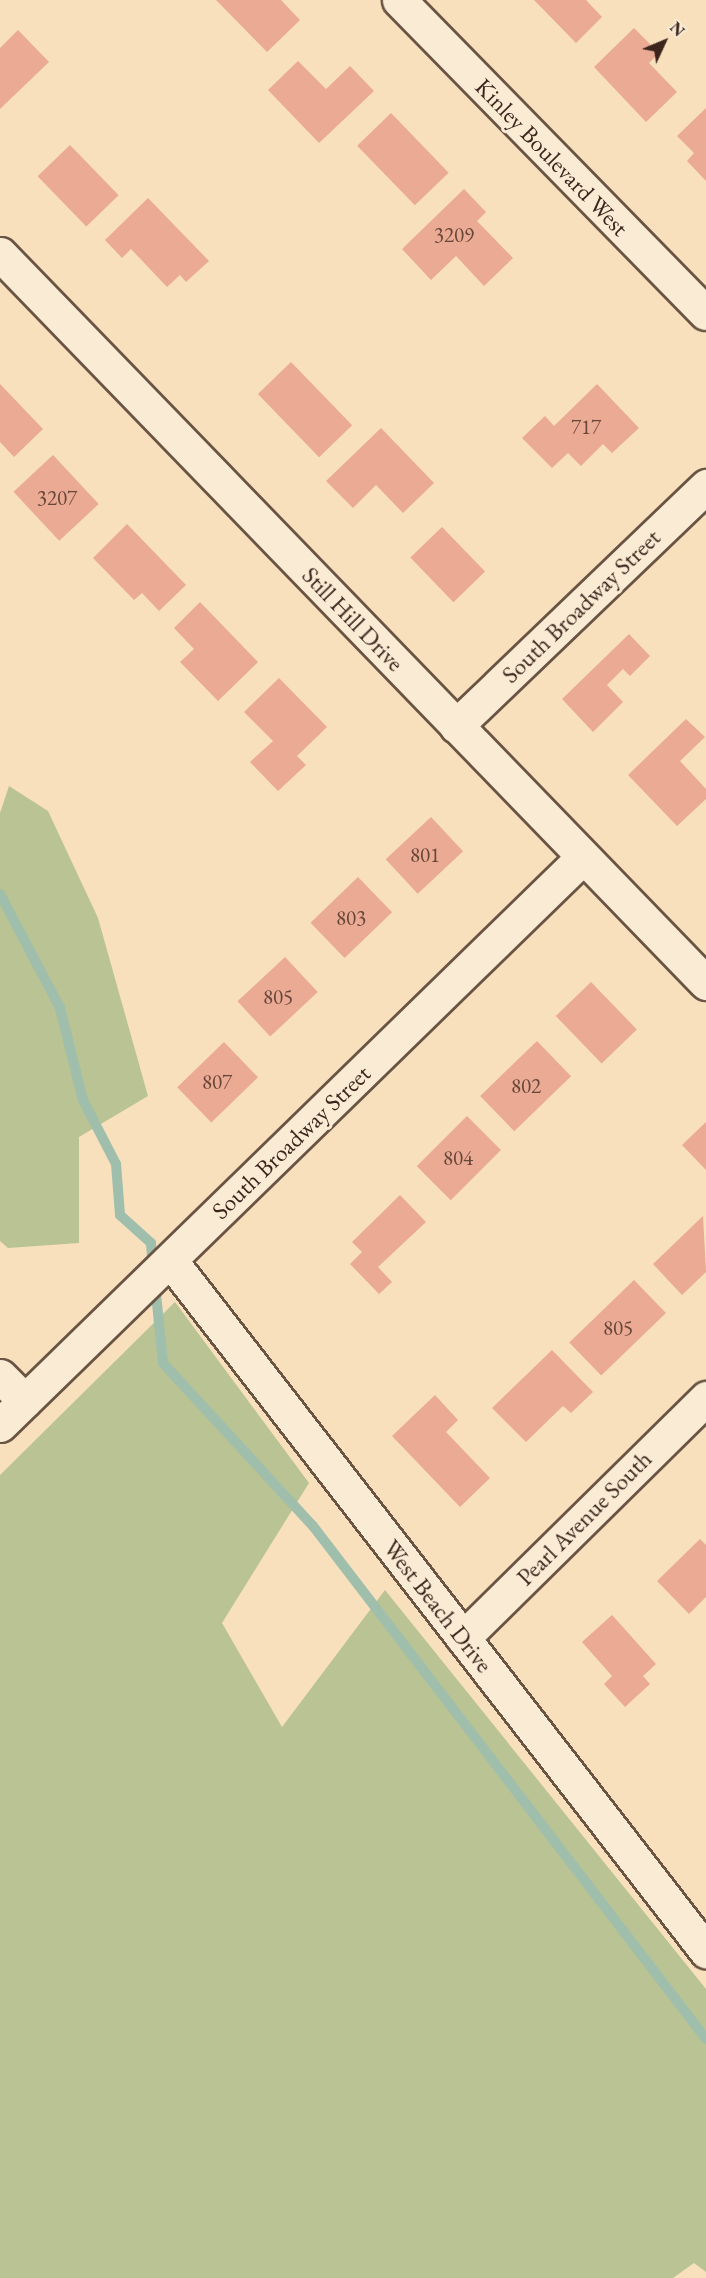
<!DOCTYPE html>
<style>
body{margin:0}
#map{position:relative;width:706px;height:2278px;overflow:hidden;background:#f8e0bd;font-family:"EB Garamond",serif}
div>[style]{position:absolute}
.green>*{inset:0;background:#bac393}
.stream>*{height:10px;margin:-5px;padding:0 5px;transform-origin:5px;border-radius:5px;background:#9fbeac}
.building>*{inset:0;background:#ebaa93;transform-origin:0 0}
.roads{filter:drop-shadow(2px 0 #6a5444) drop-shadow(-2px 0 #6a5444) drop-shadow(0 2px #6a5444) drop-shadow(0 -2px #6a5444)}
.minor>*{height:33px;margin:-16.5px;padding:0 16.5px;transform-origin:16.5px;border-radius:16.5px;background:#faebd4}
span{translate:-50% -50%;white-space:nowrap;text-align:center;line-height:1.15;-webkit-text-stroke:6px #faebd4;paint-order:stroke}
.number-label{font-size:21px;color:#67463a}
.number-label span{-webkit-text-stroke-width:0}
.street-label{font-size:24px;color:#3b251c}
.north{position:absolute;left:634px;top:12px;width:60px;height:60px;-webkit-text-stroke:4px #faebd4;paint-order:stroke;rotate:46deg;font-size:16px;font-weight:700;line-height:24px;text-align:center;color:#3b251c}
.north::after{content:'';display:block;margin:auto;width:21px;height:27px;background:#3b251c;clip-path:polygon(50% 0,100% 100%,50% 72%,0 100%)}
</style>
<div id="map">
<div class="green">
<div style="clip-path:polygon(9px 786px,48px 811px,98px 918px,148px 1096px,79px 1137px,79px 1243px,8px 1248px,0 1241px,0 813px)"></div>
<div style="clip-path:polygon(175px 1302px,309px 1483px,222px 1623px,282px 1727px,385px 1590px,706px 1989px,706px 2272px,694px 2263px,673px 2278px,0 2278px,0 1475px)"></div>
</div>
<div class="stream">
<div style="left:0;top:894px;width:129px;rotate:62.2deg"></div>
<div style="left:60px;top:1008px;width:95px;rotate:76deg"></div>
<div style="left:83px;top:1100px;width:72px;rotate:62.7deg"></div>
<div style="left:116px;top:1164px;width:51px;rotate:85.5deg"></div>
<div style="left:120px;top:1215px;width:42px;rotate:42.1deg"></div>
<div style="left:151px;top:1243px;width:26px;rotate:86deg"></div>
<div style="left:155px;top:1284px;width:79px;rotate:84.2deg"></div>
<div style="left:163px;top:1363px;width:222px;rotate:47.4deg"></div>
<div style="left:313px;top:1526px;width:646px;rotate:52.54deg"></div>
</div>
<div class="building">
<div style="clip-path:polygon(216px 0,281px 0,300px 20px,267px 52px)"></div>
<div style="clip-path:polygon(534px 0,586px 0,602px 17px,576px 43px)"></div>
<div style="clip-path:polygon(634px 28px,659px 53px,649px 63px,677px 92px,646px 122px,594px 67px)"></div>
<div style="clip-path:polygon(18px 30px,49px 62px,0 109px,0 48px)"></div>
<div style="clip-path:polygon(298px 61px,326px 89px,350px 66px,374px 91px,319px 143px,268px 90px)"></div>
<div style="clip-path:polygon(706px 108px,706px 181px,687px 161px,694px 153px,677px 136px)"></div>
<div style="left:391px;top:113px;width:83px;height:47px;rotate:46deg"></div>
<div style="left:70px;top:145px;width:70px;height:45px;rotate:46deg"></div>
<div style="clip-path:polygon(464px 189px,486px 212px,477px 221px,513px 258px,484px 286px,456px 256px,431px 280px,402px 249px)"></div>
<div style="clip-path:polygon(148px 198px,209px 261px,186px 282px,180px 275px,167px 287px,131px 249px,122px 258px,105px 240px)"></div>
<div style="left:291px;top:362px;width:88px;height:46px;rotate:46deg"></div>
<div style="clip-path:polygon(0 384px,43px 429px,14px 457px,0 442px)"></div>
<div style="clip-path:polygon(597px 384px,639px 428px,612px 453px,603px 444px,581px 466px,568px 453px,552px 468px,522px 438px,545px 416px,554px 426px)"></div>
<div style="clip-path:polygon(381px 428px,434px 483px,403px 513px,376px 485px,353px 508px,326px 481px)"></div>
<div style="left:53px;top:455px;width:67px;height:54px;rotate:47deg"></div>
<div style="clip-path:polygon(127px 524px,186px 585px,159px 611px,142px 593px,134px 600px,93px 558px)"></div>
<div style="left:442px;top:527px;width:62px;height:44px;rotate:46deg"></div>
<div style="clip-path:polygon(200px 602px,258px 662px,218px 701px,180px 662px,194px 649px,174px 628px)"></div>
<div style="clip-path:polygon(629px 634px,650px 656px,630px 676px,623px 669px,607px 685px,623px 702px,593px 732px,562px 699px)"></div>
<div style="clip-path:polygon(279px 678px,327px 727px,297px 756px,306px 765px,278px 791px,250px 762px,273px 741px,244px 712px)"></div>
<div style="clip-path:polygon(686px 719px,705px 737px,680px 761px,706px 789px,706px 799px,677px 826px,628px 775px)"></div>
<div style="left:431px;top:817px;width:47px;height:62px;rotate:47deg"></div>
<div style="left:358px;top:877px;width:49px;height:66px;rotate:46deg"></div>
<div style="left:285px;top:957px;width:48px;height:65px;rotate:47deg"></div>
<div style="left:591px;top:982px;width:66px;height:49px;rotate:46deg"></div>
<div style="left:537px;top:1041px;width:49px;height:79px;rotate:46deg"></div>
<div style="left:224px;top:1042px;width:49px;height:65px;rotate:46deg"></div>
<div style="left:467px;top:1116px;width:48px;height:71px;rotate:45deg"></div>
<div style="clip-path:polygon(706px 1122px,706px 1170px,682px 1145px)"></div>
<div style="clip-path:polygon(400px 1195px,426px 1222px,378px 1267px,392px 1282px,379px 1294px,350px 1264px,362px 1252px,352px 1242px)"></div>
<div style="clip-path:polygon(703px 1216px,706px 1272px,682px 1295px,653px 1264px)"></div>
<div style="left:634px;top:1280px;width:46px;height:90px;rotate:46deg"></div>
<div style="clip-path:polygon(552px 1350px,593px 1392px,571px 1413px,563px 1406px,526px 1442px,492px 1408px)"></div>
<div style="clip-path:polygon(435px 1395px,458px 1420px,446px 1432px,490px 1478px,460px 1507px,392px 1436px)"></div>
<div style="clip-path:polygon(700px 1539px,706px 1545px,706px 1597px,689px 1614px,657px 1581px)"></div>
<div style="clip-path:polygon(612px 1615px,656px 1664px,643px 1676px,650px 1684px,625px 1707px,604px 1684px,612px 1676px,582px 1642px)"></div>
</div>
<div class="roads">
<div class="minor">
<div style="left:399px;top:0;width:438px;rotate:45.6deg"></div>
<div style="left:0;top:254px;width:1015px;rotate:45.92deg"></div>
<div style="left:456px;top:726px;width:347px;rotate:-43.8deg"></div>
<div style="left:170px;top:1260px;width:875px;rotate:52.2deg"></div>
<div style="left:0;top:1376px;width:35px;rotate:45deg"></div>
<div style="left:0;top:1425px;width:811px;rotate:-44.25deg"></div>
<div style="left:463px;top:1638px;width:342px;rotate:-44.6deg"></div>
</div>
</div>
<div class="number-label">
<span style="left:454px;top:235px">3209</span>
<span style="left:586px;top:427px">717</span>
<span style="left:57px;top:498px">3207</span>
<span style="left:425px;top:855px">801</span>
<span style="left:351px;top:918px">803</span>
<span style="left:278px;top:997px">805</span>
<span style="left:217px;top:1082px">807</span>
<span style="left:526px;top:1086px">802</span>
<span style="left:458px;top:1158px">804</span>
<span style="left:618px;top:1328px">805</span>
</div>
<div class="street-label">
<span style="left:552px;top:157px;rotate:46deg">Kinley Boulevard West</span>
<span style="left:581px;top:606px;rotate:-44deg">South Broadway Street</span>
<span style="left:353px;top:619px;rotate:46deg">Still Hill Drive</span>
<span style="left:291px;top:1142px;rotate:-44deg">South Broadway Street</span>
<span style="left:584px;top:1518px;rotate:-45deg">Pearl Avenue South</span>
<span style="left:438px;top:1606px;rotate:52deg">West Beach Drive</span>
</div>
<div class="north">N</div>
</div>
